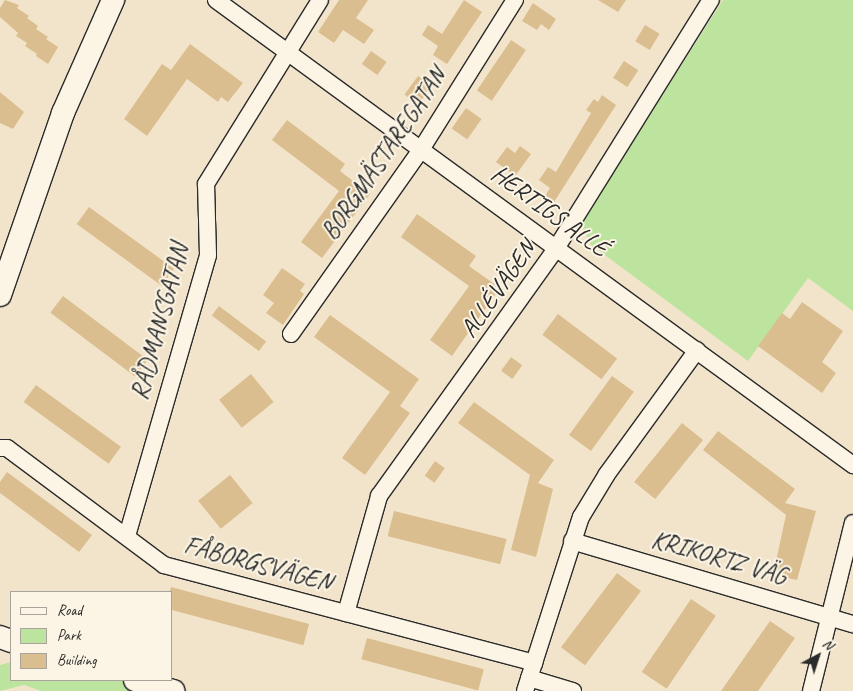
<!DOCTYPE html>
<meta charset="utf-8">
<style>
body{margin:0}
#map{position:relative;width:853px;height:691px;overflow:hidden;background:#f2e4cb;font-family:Caveat,sans-serif}
div>[style]{position:absolute}
.green>*{inset:0;background:#bce49f}
.building>*{inset:0;background:#dbbe8f;transform-origin:0 0}
.roads{filter:drop-shadow(1px 0 #2b2b2b) drop-shadow(-1px 0 #2b2b2b) drop-shadow(0 1px #2b2b2b) drop-shadow(0 -1px #2b2b2b)}
.street>*{height:16px;margin:-8px;padding:0 8px;transform-origin:8px;border-radius:8px;background:#fcf5e5}
.secondary>*{height:22px;margin:-11px;padding:0 11px;transform-origin:11px;border-radius:11px;background:#fcf5e5}
span{translate:-50% -50%;white-space:nowrap;text-align:center;line-height:1.15;-webkit-text-stroke:4px #fcf5e5;paint-order:stroke}
.street-label{font-size:25px;color:#2b2b2b}
.legend{position:absolute;left:10px;top:591px;width:162px;height:90px;box-sizing:border-box;background:#fcf5e5;border:1px solid #a8a49b;margin:0;padding:6px 9px;list-style:none;font-size:15px;color:#2b2b2b}
.legend li{display:flex;align-items:center;gap:10px;height:25px}
.legend b{width:25px;border:1px solid #a8a49b}
.north{position:absolute;left:793px;top:631px;width:50px;height:50px;-webkit-text-stroke:4px #fcf5e5;paint-order:stroke;rotate:40deg;font-size:14px;font-weight:700;line-height:20px;text-align:center;color:#2b2b2b}
.north::after{content:'';display:block;margin:auto;width:18px;height:22px;background:#2b2b2b;clip-path:polygon(50% 0,100% 100%,50% 72%,0 100%)}
</style>
<div id="map">
<div class="green">
<div style="clip-path:polygon(723px 0,853px 0,853px 311px,808px 278px,748px 361px,590px 244px,581px 223px)"></div>
<div style="clip-path:polygon(11px 662px,11px 680px,119px 680px,155px 691px,41px 691px,24px 685px,0 691px,0 665px)"></div>
</div>
<div class="building">
<div style="clip-path:polygon(5px 0,19px 5px,17px 8px,29px 16px,27px 18px,38px 26px,36px 29px,48px 37px,46px 39px,58px 47px,48px 64px,36px 56px,37px 54px,25px 46px,27px 43px,16px 36px,18px 33px,0 17px,0 8px)"></div>
<div style="clip-path:polygon(339px 0,368px 0,356px 18px,374px 30px,364px 44px,343px 30px,334px 43px,318px 32px)"></div>
<div style="clip-path:polygon(464px 0,482px 12px,447px 64px,433px 55px,438px 46px,422px 35px,428px 25px,442px 34px)"></div>
<div style="clip-path:polygon(598px 0,626px 0,618px 12px)"></div>
<div style="clip-path:polygon(533px 3px,556px 19px,549px 30px,541px 24px,537px 30px,522px 21px)"></div>
<div style="left:645px;top:25px;width:17px;height:19px;rotate:31deg"></div>
<div style="left:511px;top:40px;width:18px;height:61px;rotate:34deg"></div>
<div style="clip-path:polygon(190px 44px,243px 83px,228px 102px,221px 97px,218px 102px,187px 79px,147px 136px,124px 119px,162px 64px,171px 70px)"></div>
<div style="left:371px;top:51px;width:19px;height:16px;rotate:35deg"></div>
<div style="left:624px;top:61px;width:17px;height:20px;rotate:33deg"></div>
<div style="left:418px;top:76px;width:17px;height:23px;rotate:36deg"></div>
<div style="clip-path:polygon(0 92px,24px 112px,13px 129px,0 123px)"></div>
<div style="clip-path:polygon(602px 95px,616px 105px,554px 202px,545px 196px,550px 188px,539px 180px,548px 167px,556px 172px,591px 113px,586px 110px,594px 99px,598px 102px)"></div>
<div style="left:466px;top:108px;width:19px;height:25px;rotate:35deg"></div>
<div style="clip-path:polygon(287px 120px,345px 164px,340px 171px,370px 194px,322px 258px,301px 242px,339px 191px,272px 140px)"></div>
<div style="clip-path:polygon(520px 146px,531px 154px,515px 176px,496px 162px,507px 147px,515px 153px)"></div>
<div style="left:89px;top:207px;width:105px;height:21px;rotate:36deg"></div>
<div style="clip-path:polygon(417px 214px,476px 256px,469px 266px,500px 288px,452px 356px,430px 340px,469px 286px,401px 237px)"></div>
<div style="clip-path:polygon(282px 268px,305px 284px,300px 291px,304px 294px,283px 325px,266px 313px,274px 303px,263px 295px)"></div>
<div style="left:63px;top:296px;width:106px;height:21px;rotate:37deg"></div>
<div style="clip-path:polygon(802px 302px,843px 331px,822px 362px,836px 373px,822px 393px,758px 346px,782px 313px,790px 319px)"></div>
<div style="left:219px;top:306px;width:59px;height:12px;rotate:37deg"></div>
<div style="left:558px;top:314px;width:74px;height:26px;rotate:37deg"></div>
<div style="clip-path:polygon(330px 315px,419px 379px,400px 406px,410px 413px,365px 475px,342px 458px,390px 392px,314px 337px)"></div>
<div style="left:511px;top:357px;width:14px;height:17px;rotate:36deg"></div>
<div style="left:251px;top:374px;width:36px;height:41px;rotate:51deg"></div>
<div style="left:612px;top:376px;width:27px;height:73px;rotate:36deg"></div>
<div style="left:36px;top:385px;width:105px;height:21px;rotate:36deg"></div>
<div style="clip-path:polygon(474px 402px,554px 460px,538px 483px,553px 489px,536px 557px,511px 550px,530px 475px,458px 423px)"></div>
<div style="left:682px;top:423px;width:27px;height:76px;rotate:39deg"></div>
<div style="clip-path:polygon(718px 431px,795px 489px,785px 503px,816px 511px,797px 580px,773px 575px,786px 515px,703px 450px)"></div>
<div style="left:435px;top:461px;width:12px;height:18px;rotate:35deg"></div>
<div style="clip-path:polygon(7px 472px,92px 535px,79px 552px,0 493px,0 482px)"></div>
<div style="left:230px;top:475px;width:36px;height:41px;rotate:51deg"></div>
<div style="left:394px;top:511px;width:116px;height:26px;rotate:14deg"></div>
<div style="left:617px;top:573px;width:30px;height:93px;rotate:37deg"></div>
<div style="left:171px;top:587px;width:143px;height:22px;rotate:15deg"></div>
<div style="left:691px;top:599px;width:30px;height:88px;rotate:34deg"></div>
<div style="clip-path:polygon(770px 621px,795px 638px,758px 691px,721px 691px)"></div>
<div style="left:367px;top:638px;width:121px;height:22px;rotate:15deg"></div>
</div>
<div class="roads">
<div class="street">
<div style="left:216px;top:0;width:789px;rotate:36.13deg"></div>
<div style="left:291px;top:334px;width:228px;rotate:-54.8deg"></div>
<div style="left:422px;top:148px;width:175px;rotate:-57.9deg"></div>
<div style="left:0;top:448px;width:7px"></div>
<div style="left:7px;top:448px;width:196px;rotate:36.7deg"></div>
<div style="left:164px;top:565px;width:383px;rotate:14.8deg"></div>
<div style="left:127px;top:536px;width:292px;rotate:-73.9deg"></div>
<div style="left:208px;top:255px;width:71px;rotate:-91.6deg"></div>
<div style="left:206px;top:184px;width:216px;rotate:-58.2deg"></div>
<div style="left:572px;top:541px;width:293px;rotate:16.5deg"></div>
<div style="left:346px;top:613px;width:122px;rotate:-74.2deg"></div>
<div style="left:379px;top:496px;width:306px;rotate:-54.4deg"></div>
<div style="left:557px;top:247px;width:291px;rotate:-58.1deg"></div>
<div style="left:529px;top:678px;width:46px;rotate:16.5deg"></div>
<div style="left:525px;top:691px;width:183px;rotate:-72.2deg"></div>
<div style="left:581px;top:517px;width:50px;rotate:-58.8deg"></div>
<div style="left:607px;top:474px;width:153px;rotate:-54deg"></div>
<div style="left:811px;top:691px;width:173px;rotate:-76deg"></div>
</div>
<div class="secondary">
<div style="left:0;top:295px;width:193px;rotate:-70.9deg"></div>
<div style="left:63px;top:113px;width:124px;rotate:-66.1deg"></div>
<div style="left:0;top:637px;width:12px;rotate:20deg"></div>
<div style="left:135px;top:680px;width:40px;rotate:16deg"></div>
</div>
</div>
<div class="street-label">
<span style="left:384px;top:154px;rotate:-56deg">BORGMÄSTAREGATAN</span>
<span style="left:550px;top:211px;rotate:36deg">HERTIGS ALLÉ</span>
<span style="left:498px;top:289px;rotate:-55deg">ALLÉVÄGEN</span>
<span style="left:160px;top:322px;rotate:-75deg">RÅDMANSGATAN</span>
<span style="left:719px;top:558px;rotate:16deg">KRIKORTZ VÄG</span>
<span style="left:258px;top:564px;rotate:15deg">FÅBORGSVÄGEN</span>
</div>
<ul class="legend">
<li><b style="height:6px;background:#fcf5e5"></b>Road</li>
<li><b style="height:14px;background:#bce49f"></b>Park</li>
<li><b style="height:14px;background:#dbbe8f"></b>Building</li>
</ul>
<div class="north">N</div>
</div>
